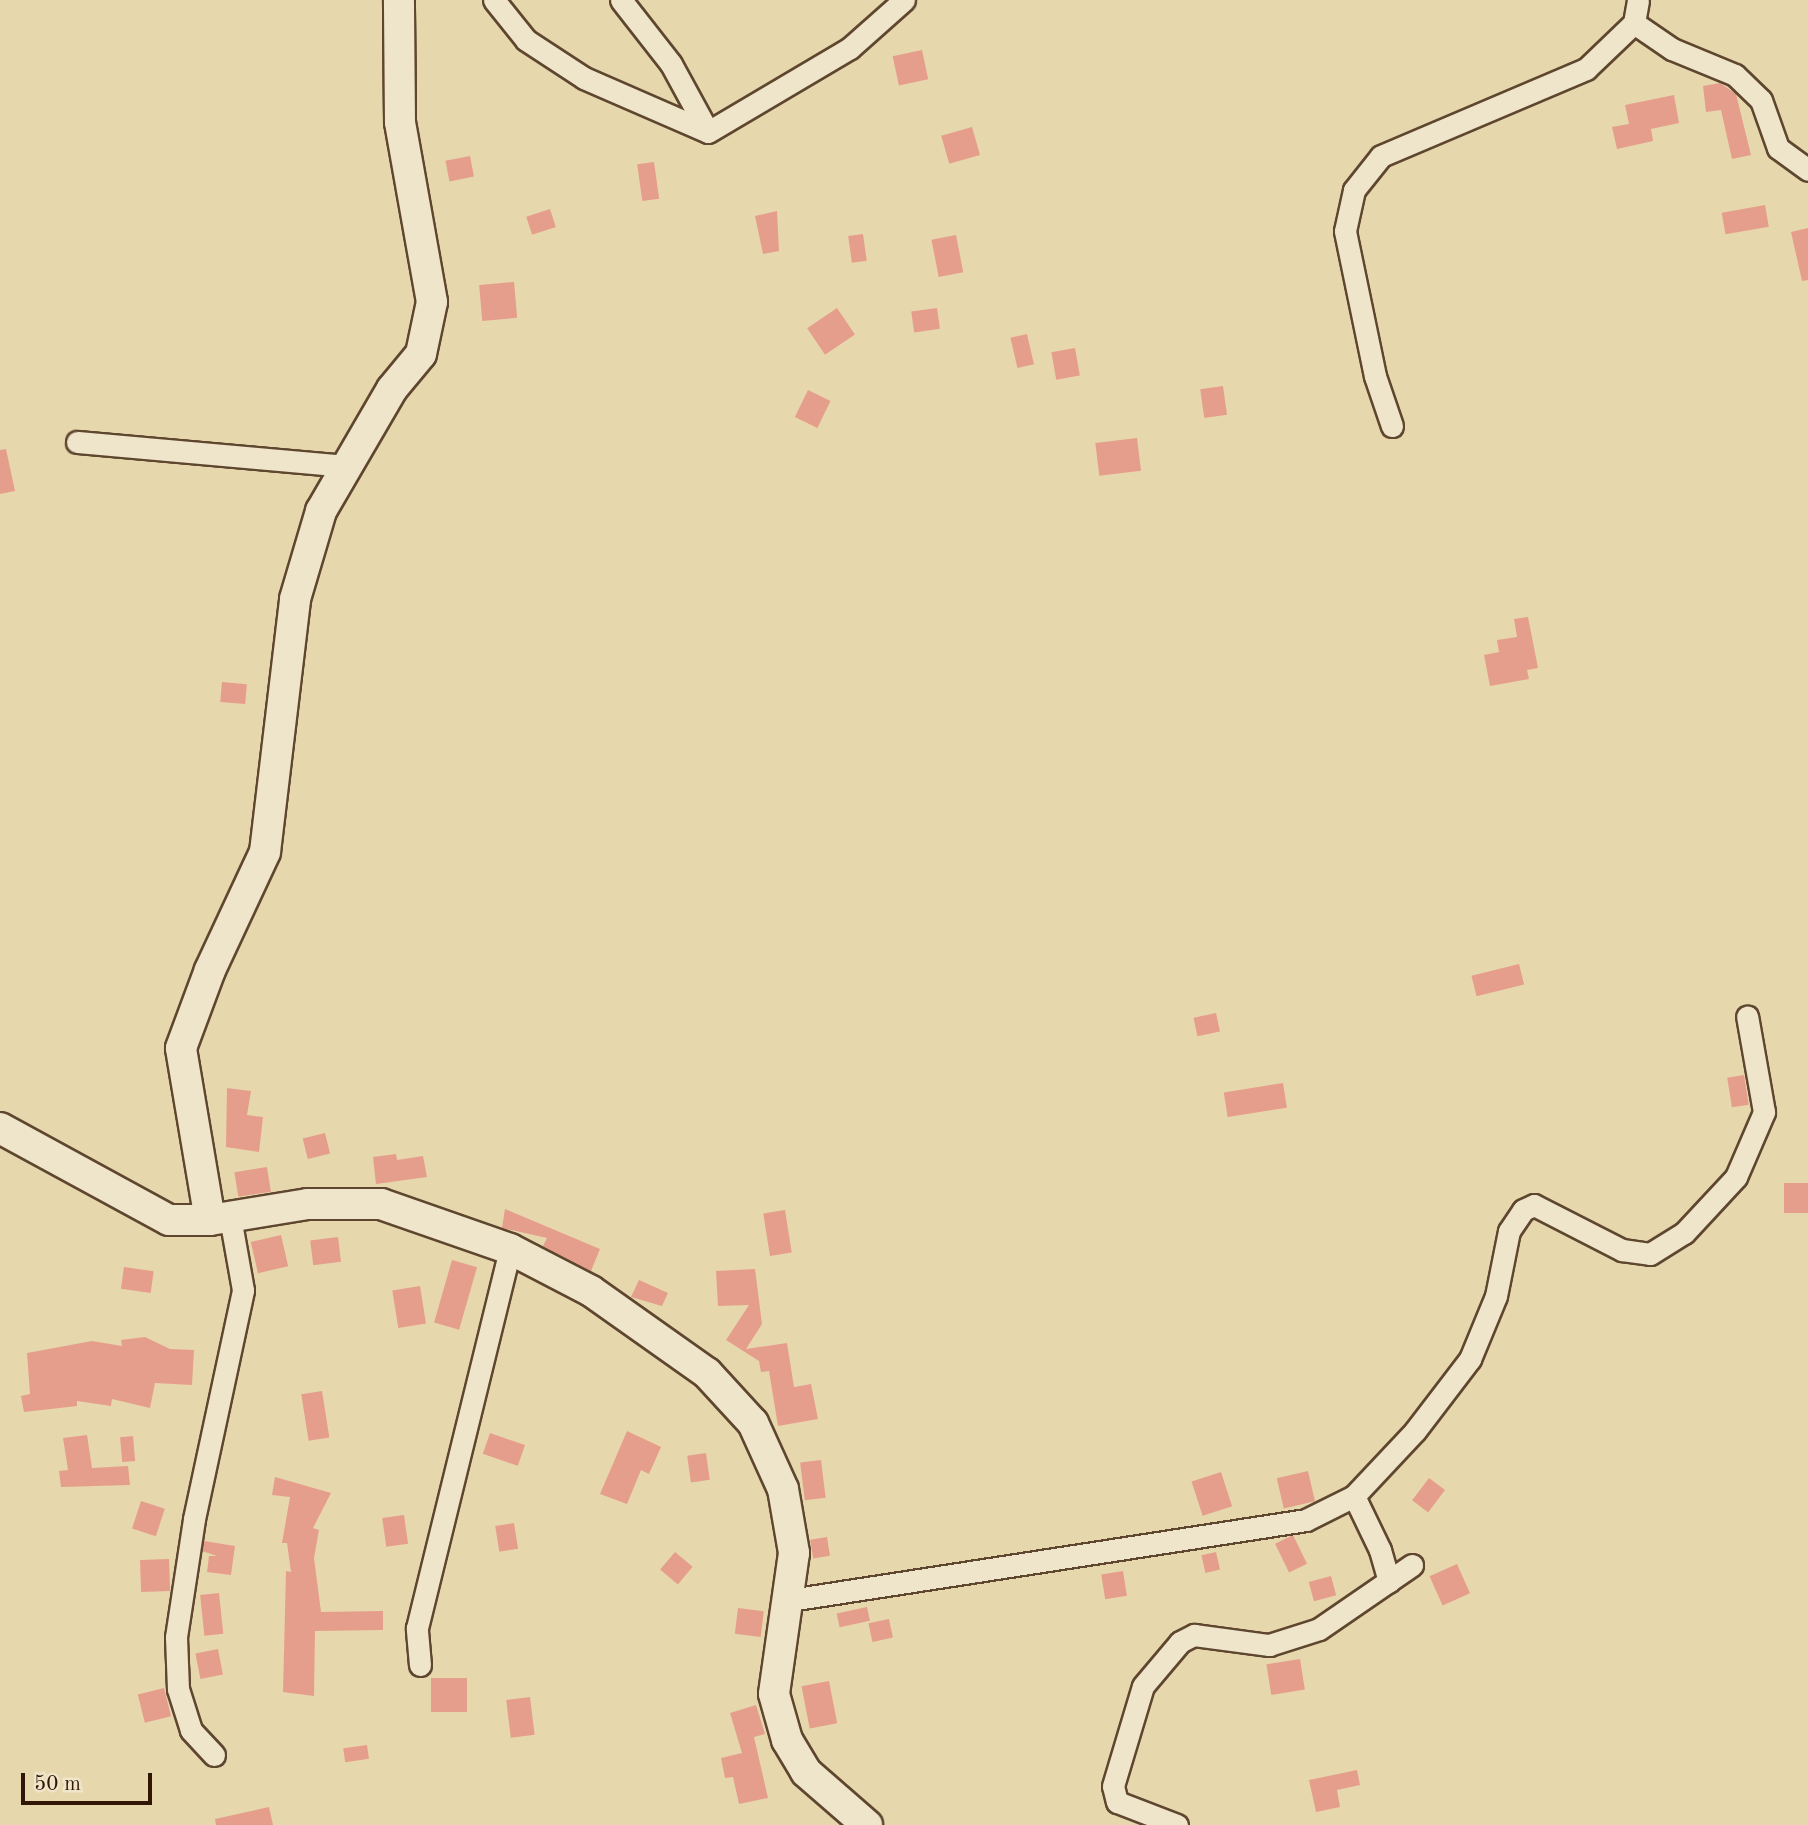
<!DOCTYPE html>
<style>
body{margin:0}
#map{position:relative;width:1808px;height:1825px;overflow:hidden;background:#e7d7ad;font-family:"Old Standard TT",serif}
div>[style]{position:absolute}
.building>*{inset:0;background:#e69e8c;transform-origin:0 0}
.roads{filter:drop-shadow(2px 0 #5f462f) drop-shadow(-2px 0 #5f462f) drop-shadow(0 2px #5f462f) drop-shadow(0 -2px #5f462f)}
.minor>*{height:21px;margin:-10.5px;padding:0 10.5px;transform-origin:10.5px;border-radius:10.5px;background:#efe5ca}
.secondary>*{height:30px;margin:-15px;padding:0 15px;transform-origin:15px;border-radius:15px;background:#efe5ca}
span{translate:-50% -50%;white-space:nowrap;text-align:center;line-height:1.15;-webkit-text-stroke:6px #efe5ca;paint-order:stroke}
.scale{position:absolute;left:21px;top:1773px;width:131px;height:32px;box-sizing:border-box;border:4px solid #321605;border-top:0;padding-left:9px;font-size:21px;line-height:24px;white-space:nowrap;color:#321605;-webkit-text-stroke:5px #efe5ca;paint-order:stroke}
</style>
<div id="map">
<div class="building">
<div style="left:922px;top:50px;width:30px;height:30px;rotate:78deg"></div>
<div style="clip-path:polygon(1720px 83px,1736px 94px,1751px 155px,1732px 159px,1721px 110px,1706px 112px,1703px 86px)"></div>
<div style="clip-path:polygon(1674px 95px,1679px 123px,1651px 129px,1653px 141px,1617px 149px,1612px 127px,1629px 124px,1625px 105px)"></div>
<div style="left:972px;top:127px;width:29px;height:32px;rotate:74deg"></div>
<div style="left:470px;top:156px;width:21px;height:25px;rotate:79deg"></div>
<div style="left:654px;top:162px;width:37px;height:17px;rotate:82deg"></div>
<div style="left:1765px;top:205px;width:22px;height:44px;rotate:80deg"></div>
<div style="left:550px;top:209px;width:19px;height:25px;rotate:72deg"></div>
<div style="clip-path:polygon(777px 211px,779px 251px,763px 254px,755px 216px)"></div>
<div style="clip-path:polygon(1808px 228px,1808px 280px,1802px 281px,1791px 232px)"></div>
<div style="left:863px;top:234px;width:27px;height:15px;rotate:82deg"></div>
<div style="left:956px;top:235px;width:38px;height:25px;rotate:79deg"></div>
<div style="left:514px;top:282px;width:36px;height:35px;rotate:85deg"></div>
<div style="left:837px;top:308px;width:32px;height:36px;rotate:56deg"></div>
<div style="left:937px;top:308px;width:21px;height:26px;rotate:82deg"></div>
<div style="left:1027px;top:334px;width:31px;height:17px;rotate:77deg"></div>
<div style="left:1075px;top:348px;width:28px;height:24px;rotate:80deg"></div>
<div style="left:1223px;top:386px;width:29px;height:23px;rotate:82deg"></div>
<div style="left:808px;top:390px;width:25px;height:30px;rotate:26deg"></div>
<div style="left:1137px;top:438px;width:33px;height:42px;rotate:83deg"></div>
<div style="clip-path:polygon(6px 449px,15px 491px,0 494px,0 450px)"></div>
<div style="clip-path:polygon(1528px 617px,1538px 668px,1527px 670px,1529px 679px,1490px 686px,1484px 655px,1499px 652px,1497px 640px,1517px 637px,1514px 619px)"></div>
<div style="left:222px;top:682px;width:25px;height:20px;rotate:5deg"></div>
<div style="left:1519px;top:964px;width:21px;height:49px;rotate:76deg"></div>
<div style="left:1216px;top:1013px;width:19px;height:23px;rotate:78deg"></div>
<div style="left:1744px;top:1075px;width:30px;height:17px;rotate:81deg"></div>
<div style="left:1283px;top:1083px;width:25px;height:60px;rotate:81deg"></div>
<div style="clip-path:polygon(227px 1088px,251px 1091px,247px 1115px,263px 1117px,259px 1152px,226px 1147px)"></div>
<div style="left:325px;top:1133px;width:21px;height:23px;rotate:76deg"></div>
<div style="clip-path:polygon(396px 1154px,397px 1160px,423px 1156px,427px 1177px,376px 1184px,373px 1157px)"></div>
<div style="left:267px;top:1167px;width:25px;height:33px;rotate:81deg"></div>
<div style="left:1808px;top:1183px;width:30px;height:24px;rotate:90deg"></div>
<div style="clip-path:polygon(505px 1209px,600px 1249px,591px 1271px,543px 1246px,547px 1238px,502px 1228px)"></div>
<div style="left:785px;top:1210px;width:43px;height:22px;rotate:81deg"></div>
<div style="left:281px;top:1235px;width:32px;height:31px;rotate:77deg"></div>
<div style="left:338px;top:1237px;width:25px;height:28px;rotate:83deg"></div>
<div style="left:452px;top:1260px;width:26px;height:65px;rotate:16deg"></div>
<div style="left:124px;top:1267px;width:30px;height:22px;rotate:8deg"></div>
<div style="clip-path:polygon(755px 1269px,762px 1324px,746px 1349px,787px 1343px,794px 1387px,811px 1384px,818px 1419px,778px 1426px,769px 1371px,761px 1372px,759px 1361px,726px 1340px,749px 1305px,718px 1306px,716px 1271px)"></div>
<div style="clip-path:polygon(639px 1280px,668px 1293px,662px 1306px,631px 1297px)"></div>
<div style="left:420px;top:1286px;width:38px;height:28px;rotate:81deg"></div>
<div style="clip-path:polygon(145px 1337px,170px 1349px,194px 1350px,192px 1385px,155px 1383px,150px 1408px,112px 1399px,111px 1406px,77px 1401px,77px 1406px,24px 1412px,21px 1396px,30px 1394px,27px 1353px,92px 1341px,122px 1346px,121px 1340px)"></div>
<div style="left:322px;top:1391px;width:47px;height:21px;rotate:81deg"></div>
<div style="clip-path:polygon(627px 1431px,661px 1447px,649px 1474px,641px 1470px,627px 1504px,600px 1494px)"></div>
<div style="left:490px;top:1433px;width:37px;height:22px;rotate:19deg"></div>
<div style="clip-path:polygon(87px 1435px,92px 1468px,128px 1466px,130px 1485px,61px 1487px,59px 1471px,68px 1470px,63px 1438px)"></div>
<div style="left:133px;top:1436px;width:25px;height:13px;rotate:85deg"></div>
<div style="left:706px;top:1453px;width:27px;height:19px;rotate:82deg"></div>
<div style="left:821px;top:1460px;width:38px;height:21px;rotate:83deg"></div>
<div style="left:1308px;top:1471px;width:31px;height:32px;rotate:77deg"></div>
<div style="left:1221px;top:1472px;width:36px;height:31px;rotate:72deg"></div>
<div style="clip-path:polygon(275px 1477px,331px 1493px,313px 1528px,319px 1530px,314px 1558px,321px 1612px,383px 1611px,383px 1630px,315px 1631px,314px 1696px,283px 1692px,286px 1571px,291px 1572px,287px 1543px,282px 1543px,290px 1497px,272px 1495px)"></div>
<div style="left:1429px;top:1478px;width:20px;height:28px;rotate:37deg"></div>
<div style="left:141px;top:1501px;width:25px;height:29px;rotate:18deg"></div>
<div style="left:404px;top:1515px;width:29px;height:22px;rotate:82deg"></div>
<div style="left:514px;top:1523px;width:26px;height:19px;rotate:81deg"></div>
<div style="left:1293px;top:1535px;width:32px;height:20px;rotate:64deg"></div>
<div style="left:827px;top:1537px;width:19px;height:17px;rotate:81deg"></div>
<div style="clip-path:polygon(204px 1541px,235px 1546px,231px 1575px,207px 1572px,209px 1556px,217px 1556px,202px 1551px)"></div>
<div style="left:675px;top:1552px;width:23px;height:23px;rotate:40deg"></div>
<div style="left:1216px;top:1552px;width:18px;height:15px;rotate:77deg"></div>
<div style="left:169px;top:1559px;width:32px;height:29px;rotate:88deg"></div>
<div style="left:1457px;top:1564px;width:32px;height:30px;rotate:66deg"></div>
<div style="left:1123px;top:1571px;width:25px;height:22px;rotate:81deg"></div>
<div style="left:1331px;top:1576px;width:20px;height:23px;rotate:75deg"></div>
<div style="left:219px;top:1593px;width:41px;height:19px;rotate:84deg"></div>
<div style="left:867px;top:1607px;width:14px;height:31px;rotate:78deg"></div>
<div style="left:738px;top:1608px;width:26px;height:26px;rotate:7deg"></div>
<div style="left:889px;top:1619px;width:19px;height:21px;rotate:78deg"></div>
<div style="left:218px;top:1649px;width:26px;height:23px;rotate:79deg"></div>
<div style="left:1300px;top:1659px;width:31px;height:34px;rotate:81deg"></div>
<div style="left:431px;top:1678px;width:36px;height:34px"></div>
<div style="left:829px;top:1681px;width:43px;height:28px;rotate:79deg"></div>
<div style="left:164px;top:1688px;width:29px;height:27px;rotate:76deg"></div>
<div style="left:530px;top:1697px;width:38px;height:24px;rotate:83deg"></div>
<div style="clip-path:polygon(756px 1705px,765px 1734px,754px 1737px,768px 1798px,739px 1804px,733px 1777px,725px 1778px,721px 1758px,742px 1753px,730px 1713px)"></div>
<div style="left:367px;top:1745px;width:14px;height:24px;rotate:82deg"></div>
<div style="clip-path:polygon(1357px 1770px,1360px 1785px,1337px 1790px,1340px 1807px,1316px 1812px,1309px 1780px)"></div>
<div style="clip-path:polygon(269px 1807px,273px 1825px,216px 1825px,215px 1819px)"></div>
</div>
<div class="roads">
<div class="minor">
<div style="left:494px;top:0;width:51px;rotate:51.3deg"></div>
<div style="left:526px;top:40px;width:69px;rotate:33.2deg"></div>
<div style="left:584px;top:78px;width:135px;rotate:23.5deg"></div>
<div style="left:708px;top:132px;width:165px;rotate:-30.6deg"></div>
<div style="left:850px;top:48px;width:72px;rotate:-41.6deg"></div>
<div style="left:621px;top:0;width:81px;rotate:52deg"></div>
<div style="left:671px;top:64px;width:77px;rotate:61.4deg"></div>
<div style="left:1634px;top:23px;width:46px;rotate:34.4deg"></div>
<div style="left:1672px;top:49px;width:68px;rotate:22.4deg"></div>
<div style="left:1735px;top:75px;width:36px;rotate:44deg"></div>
<div style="left:1761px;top:100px;width:51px;rotate:70.5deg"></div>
<div style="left:1778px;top:148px;width:37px;rotate:36deg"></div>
<div style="left:1392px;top:426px;width:53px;rotate:-108.8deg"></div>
<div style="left:1375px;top:376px;width:148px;rotate:-101.7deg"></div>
<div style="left:1345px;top:231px;width:42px;rotate:-77.6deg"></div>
<div style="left:1354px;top:190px;width:43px;rotate:-51.5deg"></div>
<div style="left:1381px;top:156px;width:223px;rotate:-23deg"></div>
<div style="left:1586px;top:69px;width:66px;rotate:-43.8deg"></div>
<div style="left:1634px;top:23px;width:23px;rotate:-80deg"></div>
<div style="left:77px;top:442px;width:271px;rotate:5.1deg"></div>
<div style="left:1354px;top:1496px;width:60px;rotate:64.3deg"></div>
<div style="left:1380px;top:1550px;width:33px;rotate:74deg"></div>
<div style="left:790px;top:1600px;width:522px;rotate:-8.81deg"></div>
<div style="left:1306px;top:1520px;width:54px;rotate:-26.6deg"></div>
<div style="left:1354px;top:1496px;width:89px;rotate:-46.8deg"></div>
<div style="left:1415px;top:1431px;width:91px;rotate:-52.6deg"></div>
<div style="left:1470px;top:1359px;width:68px;rotate:-67.6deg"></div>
<div style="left:1496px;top:1296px;width:66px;rotate:-78.7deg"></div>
<div style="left:1509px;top:1231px;width:25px;rotate:-56deg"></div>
<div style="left:1523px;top:1210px;width:12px;rotate:-24deg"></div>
<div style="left:1534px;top:1205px;width:99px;rotate:27.1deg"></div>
<div style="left:1622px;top:1250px;width:28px;rotate:8deg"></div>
<div style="left:1650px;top:1254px;width:40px;rotate:-32deg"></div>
<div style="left:1684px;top:1233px;width:76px;rotate:-47.1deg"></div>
<div style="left:1736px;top:1177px;width:71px;rotate:-66.7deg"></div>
<div style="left:1764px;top:1112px;width:97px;rotate:-100deg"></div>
<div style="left:420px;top:1665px;width:37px;rotate:-95deg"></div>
<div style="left:417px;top:1628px;width:390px;rotate:-76.2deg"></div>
<div style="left:214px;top:1755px;width:34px;rotate:-133deg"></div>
<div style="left:191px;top:1730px;width:43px;rotate:-107.6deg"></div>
<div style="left:178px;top:1689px;width:52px;rotate:-92.2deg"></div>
<div style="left:176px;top:1637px;width:119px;rotate:-81.3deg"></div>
<div style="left:194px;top:1519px;width:234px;rotate:-77.9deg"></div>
<div style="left:243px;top:1290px;width:74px;rotate:-100.1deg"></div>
<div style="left:1177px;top:1825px;width:64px;rotate:-159deg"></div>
<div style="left:1117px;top:1802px;width:16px;rotate:-104deg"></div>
<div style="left:1113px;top:1786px;width:104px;rotate:-73.3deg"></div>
<div style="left:1143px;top:1686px;width:57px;rotate:-49.9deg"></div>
<div style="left:1180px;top:1642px;width:16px;rotate:-27deg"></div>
<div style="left:1194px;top:1635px;width:76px;rotate:7.6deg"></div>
<div style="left:1269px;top:1645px;width:52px;rotate:-17.7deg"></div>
<div style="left:1319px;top:1629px;width:113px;rotate:-34.5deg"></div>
</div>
<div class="secondary">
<div style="left:0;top:1128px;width:192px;rotate:28.6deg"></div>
<div style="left:169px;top:1220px;width:41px"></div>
<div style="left:210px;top:1220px;width:99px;rotate:-9.3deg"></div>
<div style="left:308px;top:1204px;width:73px"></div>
<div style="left:381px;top:1204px;width:137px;rotate:19.2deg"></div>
<div style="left:510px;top:1249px;width:91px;rotate:27.4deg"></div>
<div style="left:591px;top:1291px;width:142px;rotate:35.3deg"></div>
<div style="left:707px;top:1373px;width:68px;rotate:47.4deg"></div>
<div style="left:753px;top:1423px;width:72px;rotate:65.6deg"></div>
<div style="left:783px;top:1489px;width:65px;rotate:80.2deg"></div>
<div style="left:794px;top:1553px;width:142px;rotate:98.1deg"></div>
<div style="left:774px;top:1694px;width:48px;rotate:74.2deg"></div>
<div style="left:787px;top:1740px;width:37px;rotate:59deg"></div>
<div style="left:806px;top:1772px;width:81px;rotate:41deg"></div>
<div style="left:210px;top:1220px;width:174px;rotate:-99.6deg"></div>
<div style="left:181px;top:1048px;width:83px;rotate:-69.6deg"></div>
<div style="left:210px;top:970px;width:130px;rotate:-65deg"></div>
<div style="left:265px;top:852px;width:255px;rotate:-83.2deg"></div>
<div style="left:295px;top:599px;width:92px;rotate:-73.5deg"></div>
<div style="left:321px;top:511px;width:141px;rotate:-59.8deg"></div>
<div style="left:392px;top:389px;width:45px;rotate:-50.4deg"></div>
<div style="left:421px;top:354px;width:53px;rotate:-78.1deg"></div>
<div style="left:432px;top:302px;width:183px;rotate:-100.1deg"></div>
<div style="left:400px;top:122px;width:122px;rotate:-90.5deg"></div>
</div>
</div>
<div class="scale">50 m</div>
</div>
